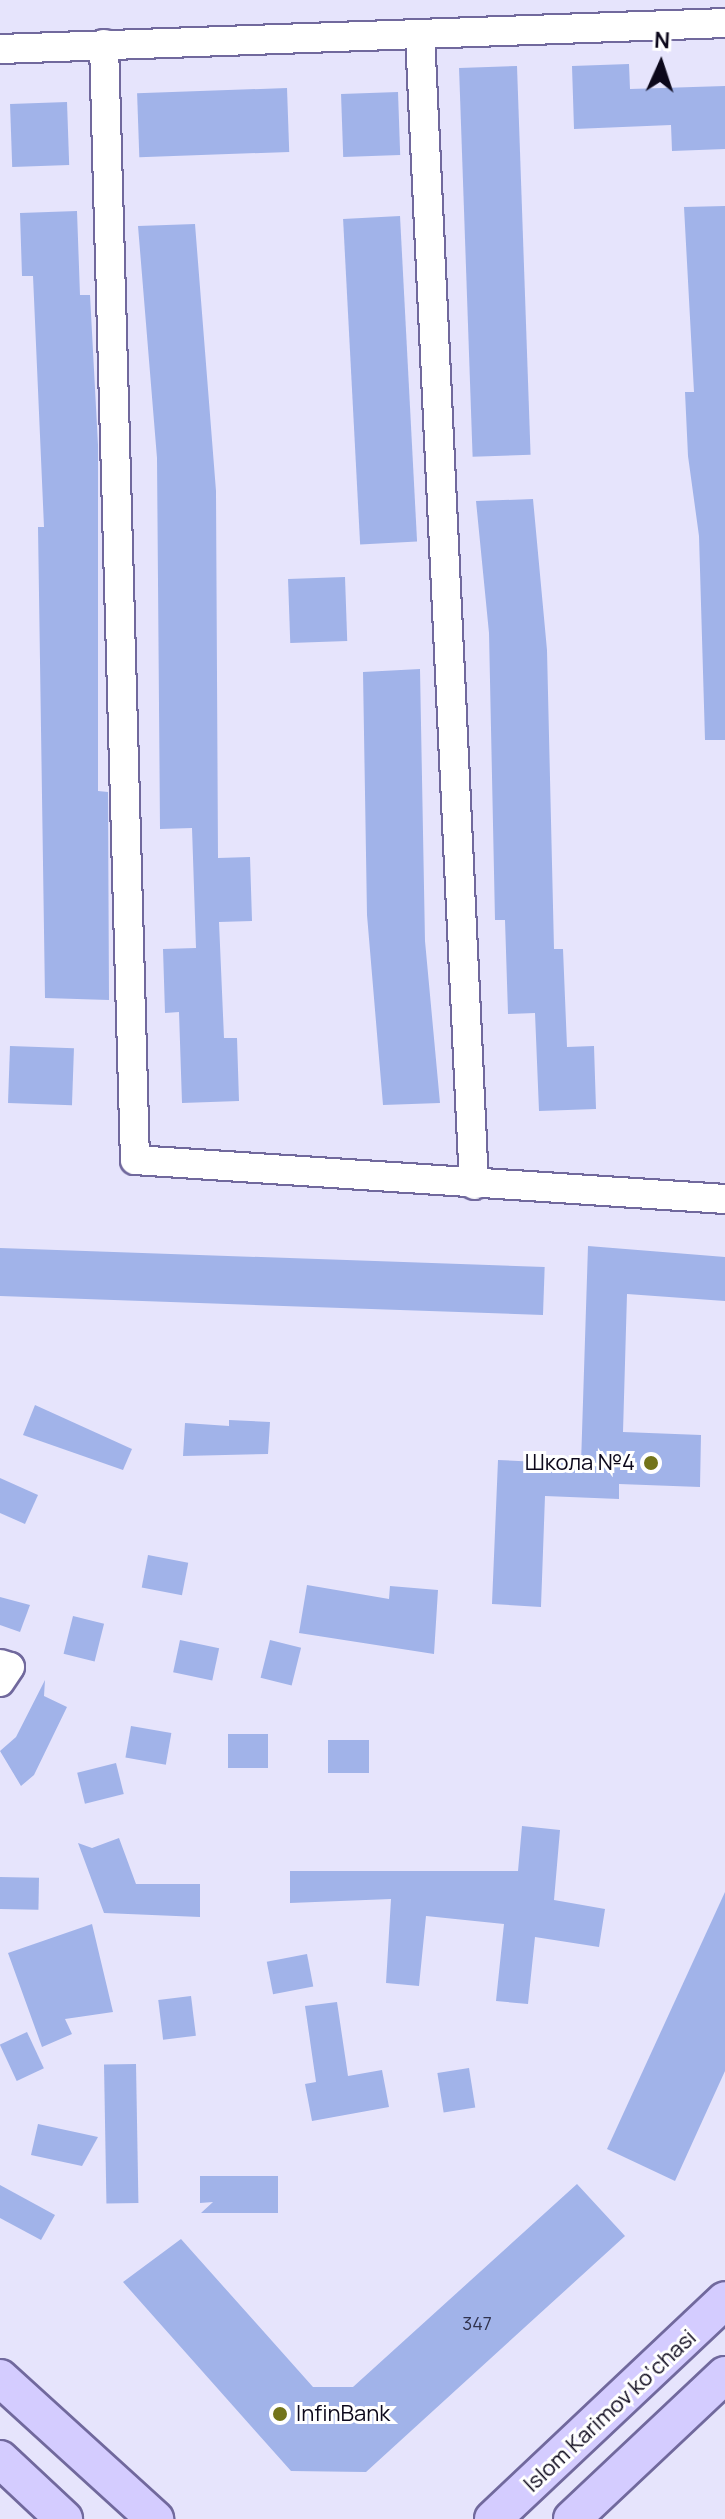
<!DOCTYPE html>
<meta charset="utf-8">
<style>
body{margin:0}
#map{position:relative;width:725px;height:2519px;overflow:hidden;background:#e6e4fc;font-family:Manrope,sans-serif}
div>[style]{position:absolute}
.building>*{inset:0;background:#a1b3e9;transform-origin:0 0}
.roads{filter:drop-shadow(2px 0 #71699d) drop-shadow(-2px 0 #71699d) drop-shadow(0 2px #71699d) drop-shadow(0 -2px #71699d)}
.minor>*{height:28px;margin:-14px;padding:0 14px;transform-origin:14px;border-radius:14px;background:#fff}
.major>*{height:36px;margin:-18px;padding:0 18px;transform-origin:18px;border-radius:18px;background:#d4ccff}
.dots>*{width:22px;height:22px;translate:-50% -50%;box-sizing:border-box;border:4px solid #fff;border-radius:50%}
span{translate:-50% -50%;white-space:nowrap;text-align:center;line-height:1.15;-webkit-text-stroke:6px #fff;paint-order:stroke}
.number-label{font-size:18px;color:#31334e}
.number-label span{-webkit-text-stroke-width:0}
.poi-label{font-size:22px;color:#0c081b}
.right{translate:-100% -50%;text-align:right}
.left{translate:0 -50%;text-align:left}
.street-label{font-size:22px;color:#0c081b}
.north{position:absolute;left:621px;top:24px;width:80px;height:80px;-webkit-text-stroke:6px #fff;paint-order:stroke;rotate:3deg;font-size:22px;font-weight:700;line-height:32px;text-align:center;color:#0c081b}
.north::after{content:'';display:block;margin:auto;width:28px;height:36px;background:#0c081b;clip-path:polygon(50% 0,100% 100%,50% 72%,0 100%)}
</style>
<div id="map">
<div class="building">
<div style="clip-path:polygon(629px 64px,630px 89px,725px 86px,725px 149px,672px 151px,671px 125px,574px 129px,572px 66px)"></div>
<div style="left:517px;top:66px;width:389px;height:58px;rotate:88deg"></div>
<div style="left:287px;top:88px;width:64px;height:150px;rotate:88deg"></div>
<div style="left:398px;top:92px;width:63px;height:57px;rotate:88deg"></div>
<div style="left:67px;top:102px;width:63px;height:57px;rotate:88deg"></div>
<div style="clip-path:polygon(725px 206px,725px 740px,705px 740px,699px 536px,688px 456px,685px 392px,694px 392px,684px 207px)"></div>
<div style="clip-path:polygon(77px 211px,80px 295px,90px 295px,98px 445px,98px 791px,108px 792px,109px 1000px,45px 998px,38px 527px,44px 527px,33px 276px,22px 276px,20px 213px)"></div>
<div style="left:400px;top:216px;width:326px;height:57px;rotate:87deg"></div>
<div style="clip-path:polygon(195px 224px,216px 491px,218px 858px,250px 857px,252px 921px,219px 922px,224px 1038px,237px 1038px,239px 1101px,182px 1103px,179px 1012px,165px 1013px,163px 949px,196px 948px,192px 828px,160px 829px,157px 458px,138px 226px)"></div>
<div style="clip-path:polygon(533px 499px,547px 650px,554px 949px,563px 949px,567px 1047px,594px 1046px,596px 1109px,539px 1111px,535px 1013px,508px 1014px,505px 920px,495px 920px,489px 633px,476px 501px)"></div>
<div style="left:345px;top:577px;width:64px;height:57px;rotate:88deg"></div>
<div style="clip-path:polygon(420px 669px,425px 941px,440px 1103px,383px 1105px,367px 915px,363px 672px)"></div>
<div style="left:10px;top:1046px;width:64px;height:57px;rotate:2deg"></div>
<div style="clip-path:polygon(588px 1246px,725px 1257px,725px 1301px,627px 1294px,623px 1432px,701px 1435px,700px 1487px,619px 1484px,619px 1499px,545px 1496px,541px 1607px,492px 1604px,498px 1460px,581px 1464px)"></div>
<div style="left:0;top:1248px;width:545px;height:48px;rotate:2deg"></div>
<div style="clip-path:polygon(35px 1405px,132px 1449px,123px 1470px,23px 1435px)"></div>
<div style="clip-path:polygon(229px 1420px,270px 1422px,268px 1454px,183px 1456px,185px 1423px,229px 1426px)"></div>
<div style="clip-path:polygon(0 1478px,38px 1495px,25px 1524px,0 1513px)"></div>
<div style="left:148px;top:1555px;width:41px;height:33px;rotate:11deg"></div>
<div style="clip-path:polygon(307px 1585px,389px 1599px,390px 1586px,438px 1590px,434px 1654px,299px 1633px)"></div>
<div style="clip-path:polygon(0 1597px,30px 1605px,20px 1632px,0 1625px)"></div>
<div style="left:73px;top:1616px;width:32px;height:39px;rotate:14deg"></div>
<div style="left:180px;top:1640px;width:40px;height:33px;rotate:12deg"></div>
<div style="left:270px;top:1640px;width:32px;height:39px;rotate:14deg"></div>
<div style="clip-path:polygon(45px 1680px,44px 1696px,67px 1707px,34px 1775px,21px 1786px,0 1751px,16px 1737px)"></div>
<div style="left:131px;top:1726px;width:41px;height:32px;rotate:10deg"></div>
<div style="left:228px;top:1734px;width:40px;height:34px"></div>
<div style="left:328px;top:1740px;width:41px;height:33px"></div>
<div style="left:116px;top:1763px;width:32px;height:40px;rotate:76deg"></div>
<div style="clip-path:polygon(522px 1826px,560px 1830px,554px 1900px,605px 1909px,599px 1947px,535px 1937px,528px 2004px,496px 2001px,504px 1924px,426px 1916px,419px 1986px,386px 1983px,391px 1899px,290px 1903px,290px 1871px,518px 1871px)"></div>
<div style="clip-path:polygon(119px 1838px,136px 1884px,200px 1884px,200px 1917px,104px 1913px,78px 1843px,92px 1848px)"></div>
<div style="left:0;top:1877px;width:39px;height:32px;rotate:1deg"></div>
<div style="clip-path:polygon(725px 1892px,725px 2071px,675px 2181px,607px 2149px)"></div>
<div style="clip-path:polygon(92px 1924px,113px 2012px,65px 2019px,72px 2034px,42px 2047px,8px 1953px)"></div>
<div style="left:307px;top:1954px;width:33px;height:41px;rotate:79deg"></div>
<div style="left:191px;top:1996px;width:40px;height:33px;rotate:83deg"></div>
<div style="clip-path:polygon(337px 2002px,348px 2076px,382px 2070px,389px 2107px,312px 2121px,305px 2084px,316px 2082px,305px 2006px)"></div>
<div style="left:27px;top:2032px;width:40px;height:30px;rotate:65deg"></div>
<div style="left:136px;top:2064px;width:139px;height:32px;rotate:89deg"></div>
<div style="left:469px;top:2068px;width:40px;height:32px;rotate:81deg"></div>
<div style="clip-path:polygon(38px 2124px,98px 2137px,82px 2166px,31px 2155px)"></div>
<div style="clip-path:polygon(200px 2176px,278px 2176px,278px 2213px,201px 2213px,213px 2202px,200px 2203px)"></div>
<div style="clip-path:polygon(577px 2184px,625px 2236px,366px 2472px,291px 2471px,123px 2282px,181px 2239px,313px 2387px,353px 2387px)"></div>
<div style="clip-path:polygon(0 2185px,55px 2215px,41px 2240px,0 2218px)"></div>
</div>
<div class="roads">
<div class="minor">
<div style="left:420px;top:35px;width:1151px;rotate:87.31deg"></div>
<div style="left:104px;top:44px;width:1116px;rotate:88.41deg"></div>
<div style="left:135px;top:1160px;width:591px;rotate:3.78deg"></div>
<div style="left:0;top:49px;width:725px;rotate:-2.05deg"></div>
<div style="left:0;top:1664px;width:10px;rotate:17deg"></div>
<div style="left:10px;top:1667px;width:18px;rotate:124deg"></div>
</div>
<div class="major">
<div style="left:0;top:2378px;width:210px;rotate:42.3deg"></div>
<div style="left:0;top:2459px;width:88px;rotate:43.2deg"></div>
<div style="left:493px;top:2519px;width:319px;rotate:-43.3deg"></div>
<div style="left:572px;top:2519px;width:210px;rotate:-43.3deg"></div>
</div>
</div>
<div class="dots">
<div style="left:651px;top:1463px;background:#73741a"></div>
<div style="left:280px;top:2414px;background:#73741a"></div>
</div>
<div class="number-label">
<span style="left:477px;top:2323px">347</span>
</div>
<div class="poi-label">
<span class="right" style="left:635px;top:1463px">Школа №4</span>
<span class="left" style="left:296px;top:2414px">InfinBank</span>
</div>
<div class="street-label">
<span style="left:610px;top:2411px;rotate:-43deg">Islom Karimov ko‘chasi</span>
</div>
<div class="north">N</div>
</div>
